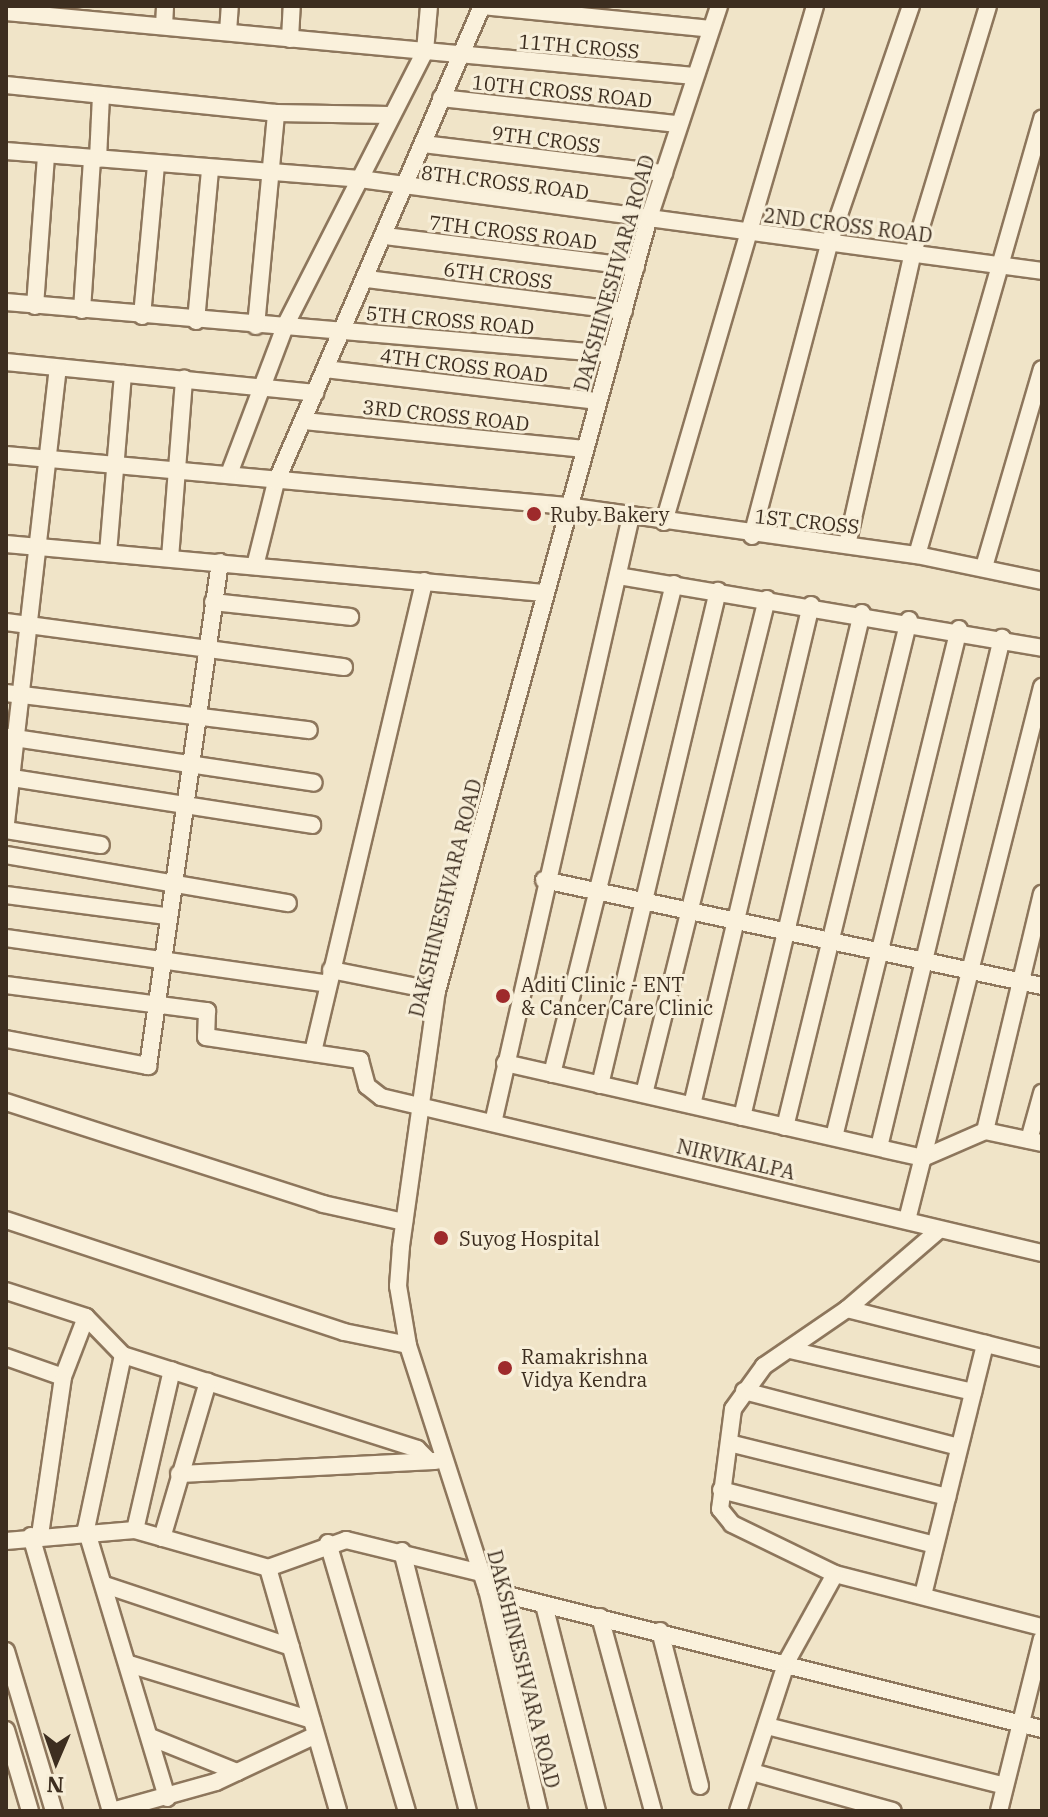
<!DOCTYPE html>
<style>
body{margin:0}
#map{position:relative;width:1048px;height:1817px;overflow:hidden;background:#f0e4c8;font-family:"IBM Plex Serif",serif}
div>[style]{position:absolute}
.roads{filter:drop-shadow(2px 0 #8d765c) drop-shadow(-2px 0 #8d765c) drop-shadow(0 2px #8d765c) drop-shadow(0 -2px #8d765c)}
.minor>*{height:16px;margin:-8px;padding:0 8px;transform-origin:8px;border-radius:8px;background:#faf1dc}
.dots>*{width:22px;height:22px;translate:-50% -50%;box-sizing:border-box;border:4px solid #f7eed8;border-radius:50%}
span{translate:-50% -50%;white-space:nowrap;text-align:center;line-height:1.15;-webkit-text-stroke:6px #f7eed8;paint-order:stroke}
.street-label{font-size:20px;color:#3d2e20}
.poi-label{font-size:20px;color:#3d2e20}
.left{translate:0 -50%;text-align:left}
.frame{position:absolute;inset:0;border:8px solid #3d2e20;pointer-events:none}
.north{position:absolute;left:16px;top:1721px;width:80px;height:80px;-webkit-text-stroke:6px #f7eed8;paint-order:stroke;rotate:182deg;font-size:22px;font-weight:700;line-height:32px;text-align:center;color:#3d2e20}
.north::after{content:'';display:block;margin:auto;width:28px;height:36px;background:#3d2e20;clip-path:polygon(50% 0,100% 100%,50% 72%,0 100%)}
</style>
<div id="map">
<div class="roads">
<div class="minor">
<div style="left:482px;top:6px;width:230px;rotate:5.7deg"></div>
<div style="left:6px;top:12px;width:691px;rotate:5.31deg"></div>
<div style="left:164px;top:26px;width:20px;rotate:-87deg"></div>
<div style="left:228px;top:32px;width:26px;rotate:-86deg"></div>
<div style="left:290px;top:39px;width:33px;rotate:-87deg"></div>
<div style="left:6px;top:85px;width:271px;rotate:5.9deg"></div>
<div style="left:276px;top:113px;width:113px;rotate:1deg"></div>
<div style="left:441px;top:98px;width:238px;rotate:6.3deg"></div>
<div style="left:423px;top:144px;width:243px;rotate:6.9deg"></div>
<div style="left:6px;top:151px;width:355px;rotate:4.5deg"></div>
<div style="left:360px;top:179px;width:688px;rotate:7.68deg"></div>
<div style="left:98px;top:159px;width:63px;rotate:-87.3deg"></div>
<div style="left:385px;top:236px;width:253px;rotate:7deg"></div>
<div style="left:367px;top:279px;width:259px;rotate:7.1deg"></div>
<div style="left:6px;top:302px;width:608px;rotate:4.9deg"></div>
<div style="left:35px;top:306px;width:151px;rotate:-85.8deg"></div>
<div style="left:82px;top:310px;width:151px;rotate:-86.2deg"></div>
<div style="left:142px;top:316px;width:152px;rotate:-84.7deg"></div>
<div style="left:196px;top:321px;width:152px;rotate:-84.7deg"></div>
<div style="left:256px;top:326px;width:214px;rotate:-84.6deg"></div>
<div style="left:6px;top:362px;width:311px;rotate:5.7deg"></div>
<div style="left:325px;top:369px;width:275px;rotate:6.7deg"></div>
<div style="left:304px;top:421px;width:282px;rotate:5.7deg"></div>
<div style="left:6px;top:455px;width:563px;rotate:5.19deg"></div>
<div style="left:567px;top:506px;width:353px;rotate:8deg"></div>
<div style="left:917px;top:555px;width:128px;rotate:11.7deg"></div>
<div style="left:229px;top:474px;width:160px;rotate:-69.2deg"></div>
<div style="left:286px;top:324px;width:306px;rotate:-63deg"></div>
<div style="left:425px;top:51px;width:45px;rotate:-84.9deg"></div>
<div style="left:664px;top:522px;width:538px;rotate:-73.69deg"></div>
<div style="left:752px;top:536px;width:305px;rotate:-75.2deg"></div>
<div style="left:830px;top:241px;width:249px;rotate:-71deg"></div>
<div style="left:6px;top:544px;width:540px;rotate:5.2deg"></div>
<div style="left:847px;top:545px;width:299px;rotate:-77.3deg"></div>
<div style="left:913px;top:253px;width:258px;rotate:-73.1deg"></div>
<div style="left:108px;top:553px;width:180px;rotate:-85.2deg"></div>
<div style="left:917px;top:555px;width:454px;rotate:-74deg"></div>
<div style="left:170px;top:558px;width:180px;rotate:-85.5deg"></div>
<div style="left:255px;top:566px;width:87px;rotate:-76deg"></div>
<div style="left:276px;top:482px;width:519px;rotate:-66.6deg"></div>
<div style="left:984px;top:567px;width:206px;rotate:-73.7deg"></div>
<div style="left:618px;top:576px;width:430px;rotate:9.6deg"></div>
<div style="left:213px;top:602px;width:138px;rotate:6.2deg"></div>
<div style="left:6px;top:622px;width:341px;rotate:7.6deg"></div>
<div style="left:6px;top:693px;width:305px;rotate:7deg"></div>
<div style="left:8px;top:737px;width:309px;rotate:8.5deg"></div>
<div style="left:6px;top:777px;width:310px;rotate:8.9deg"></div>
<div style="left:6px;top:823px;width:458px;rotate:-83.5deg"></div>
<div style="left:6px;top:830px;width:96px;rotate:9deg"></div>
<div style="left:6px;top:855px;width:286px;rotate:9.7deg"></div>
<div style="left:544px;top:880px;width:509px;rotate:12.02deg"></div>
<div style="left:6px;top:895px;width:160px;rotate:7.5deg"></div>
<div style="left:6px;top:938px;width:325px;rotate:8.1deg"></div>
<div style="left:331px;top:970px;width:108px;rotate:11.2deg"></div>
<div style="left:6px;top:985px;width:203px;rotate:7.4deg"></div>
<div style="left:207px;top:1011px;width:26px;rotate:92deg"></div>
<div style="left:206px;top:1037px;width:156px;rotate:8.5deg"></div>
<div style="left:360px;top:1060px;width:27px;rotate:75deg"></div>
<div style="left:367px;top:1086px;width:18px;rotate:38deg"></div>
<div style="left:381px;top:1097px;width:679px;rotate:13.28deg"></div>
<div style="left:6px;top:1039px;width:145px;rotate:10.8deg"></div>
<div style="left:148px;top:1066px;width:509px;rotate:-81.87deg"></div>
<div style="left:313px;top:1052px;width:484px;rotate:-76.7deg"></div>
<div style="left:505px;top:1063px;width:429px;rotate:12.8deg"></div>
<div style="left:923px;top:1158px;width:68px;rotate:-23.5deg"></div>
<div style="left:985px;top:1131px;width:58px;rotate:11.9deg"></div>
<div style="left:552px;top:1074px;width:505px;rotate:-76.02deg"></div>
<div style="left:600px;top:1085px;width:508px;rotate:-76.57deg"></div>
<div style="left:644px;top:1094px;width:510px;rotate:-76.05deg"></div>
<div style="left:6px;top:1102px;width:333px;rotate:17.8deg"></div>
<div style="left:323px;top:1204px;width:83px;rotate:12.5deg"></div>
<div style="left:692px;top:1105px;width:514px;rotate:-76.61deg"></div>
<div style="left:742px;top:1117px;width:518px;rotate:-76.61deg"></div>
<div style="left:493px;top:1123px;width:622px;rotate:-77.19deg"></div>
<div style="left:785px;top:1127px;width:522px;rotate:-76.26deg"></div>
<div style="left:985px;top:1131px;width:244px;rotate:-76.5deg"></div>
<div style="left:834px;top:1137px;width:523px;rotate:-76.18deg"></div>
<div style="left:1029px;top:1140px;width:49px;rotate:-74.5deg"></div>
<div style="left:879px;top:1147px;width:524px;rotate:-76.41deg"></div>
<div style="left:6px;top:1220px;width:356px;rotate:18.3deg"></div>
<div style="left:344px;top:1332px;width:65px;rotate:11.5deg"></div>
<div style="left:907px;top:1220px;width:550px;rotate:-75.79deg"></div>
<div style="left:939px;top:1230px;width:121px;rotate:139.3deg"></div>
<div style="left:847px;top:1309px;width:101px;rotate:145.5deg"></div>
<div style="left:764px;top:1366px;width:53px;rotate:125.8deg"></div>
<div style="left:733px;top:1409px;width:101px;rotate:97.4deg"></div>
<div style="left:720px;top:1509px;width:19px;rotate:51deg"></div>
<div style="left:732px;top:1524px;width:114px;rotate:25.9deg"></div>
<div style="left:835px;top:1574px;width:214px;rotate:14.4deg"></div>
<div style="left:6px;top:1291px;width:84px;rotate:18deg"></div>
<div style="left:86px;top:1317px;width:53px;rotate:45.8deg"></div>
<div style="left:123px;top:1355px;width:309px;rotate:17.7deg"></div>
<div style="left:417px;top:1449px;width:17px;rotate:45deg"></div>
<div style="left:847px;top:1309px;width:201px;rotate:14.1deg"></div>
<div style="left:790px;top:1350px;width:188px;rotate:12.9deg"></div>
<div style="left:123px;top:1355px;width:178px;rotate:102deg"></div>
<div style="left:86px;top:1529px;width:281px;rotate:73.2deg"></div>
<div style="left:6px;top:1357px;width:60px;rotate:19.3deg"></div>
<div style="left:744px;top:1391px;width:222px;rotate:14.6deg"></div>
<div style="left:729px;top:1443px;width:225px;rotate:13.9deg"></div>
<div style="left:179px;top:1474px;width:257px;rotate:-2.9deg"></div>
<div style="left:721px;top:1490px;width:221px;rotate:14.4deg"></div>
<div style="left:135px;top:1530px;width:164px;rotate:-77deg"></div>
<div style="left:40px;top:1535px;width:160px;rotate:-81.7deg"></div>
<div style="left:63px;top:1377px;width:64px;rotate:-69deg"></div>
<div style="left:31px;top:1536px;width:286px;rotate:73.8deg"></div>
<div style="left:162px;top:1538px;width:163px;rotate:-73.6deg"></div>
<div style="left:6px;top:1541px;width:129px;rotate:-4.9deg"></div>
<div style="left:135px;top:1530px;width:138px;rotate:15.9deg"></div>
<div style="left:268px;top:1568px;width:83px;rotate:-19.7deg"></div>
<div style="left:346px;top:1540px;width:139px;rotate:13.7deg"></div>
<div style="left:328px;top:1543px;width:279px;rotate:73.6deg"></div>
<div style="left:402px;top:1551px;width:268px;rotate:75.8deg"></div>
<div style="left:268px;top:1568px;width:253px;rotate:73.9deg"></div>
<div style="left:105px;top:1585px;width:196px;rotate:18.4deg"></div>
<div style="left:487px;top:1590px;width:572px;rotate:14.06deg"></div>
<div style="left:923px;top:1595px;width:259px;rotate:-76.1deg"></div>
<div style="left:544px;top:1605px;width:213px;rotate:75.6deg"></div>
<div style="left:600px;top:1617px;width:201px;rotate:74.7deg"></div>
<div style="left:660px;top:1631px;width:160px;rotate:75.5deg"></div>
<div style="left:6px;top:1651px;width:167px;rotate:73.3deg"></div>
<div style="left:129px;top:1664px;width:191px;rotate:17deg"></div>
<div style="left:767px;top:1726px;width:245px;rotate:14.1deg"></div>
<div style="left:6px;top:1730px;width:84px;rotate:73.5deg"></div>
<div style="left:150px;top:1737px;width:94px;rotate:21.9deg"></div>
<div style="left:752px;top:1772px;width:146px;rotate:15.5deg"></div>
<div style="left:112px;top:1811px;width:108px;rotate:-15.6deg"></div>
<div style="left:216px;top:1782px;width:110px;rotate:-25.2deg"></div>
<div style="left:539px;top:1811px;width:227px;rotate:-103.2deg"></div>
<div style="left:487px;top:1590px;width:257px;rotate:-107.9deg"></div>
<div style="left:408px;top:1345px;width:60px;rotate:-99.6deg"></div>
<div style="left:398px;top:1286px;width:40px;rotate:-85.7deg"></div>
<div style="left:401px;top:1246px;width:258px;rotate:-82deg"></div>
<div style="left:437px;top:991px;width:798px;rotate:-74.68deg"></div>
<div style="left:648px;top:221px;width:226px;rotate:-71.7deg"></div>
<div style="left:738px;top:1811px;width:158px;rotate:-71.9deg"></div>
<div style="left:787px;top:1661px;width:99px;rotate:-61.1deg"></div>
<div style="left:999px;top:1811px;width:177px;rotate:-76deg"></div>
</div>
</div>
<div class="dots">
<div style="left:534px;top:514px;background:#9e2a2b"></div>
<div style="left:503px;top:996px;background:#9e2a2b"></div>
<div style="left:441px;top:1238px;background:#9e2a2b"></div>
<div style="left:505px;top:1368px;background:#9e2a2b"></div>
</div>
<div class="street-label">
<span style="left:579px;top:46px;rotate:5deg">11TH CROSS</span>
<span style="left:562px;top:91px;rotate:6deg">10TH CROSS ROAD</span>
<span style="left:546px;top:139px;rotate:7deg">9TH CROSS</span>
<span style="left:505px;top:182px;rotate:7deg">8TH CROSS ROAD</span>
<span style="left:848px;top:225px;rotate:7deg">2ND CROSS ROAD</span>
<span style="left:513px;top:232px;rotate:7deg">7TH CROSS ROAD</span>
<span style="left:614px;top:273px;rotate:-74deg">DAKSHINESHVARA ROAD</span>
<span style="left:498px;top:275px;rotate:7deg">6TH CROSS</span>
<span style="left:450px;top:320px;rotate:5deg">5TH CROSS ROAD</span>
<span style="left:464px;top:365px;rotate:7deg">4TH CROSS ROAD</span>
<span style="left:446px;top:415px;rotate:6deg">3RD CROSS ROAD</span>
<span style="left:807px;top:521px;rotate:6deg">1ST CROSS</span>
<span style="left:445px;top:898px;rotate:-76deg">DAKSHINESHVARA ROAD</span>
<span style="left:736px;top:1159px;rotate:13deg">NIRVIKALPA</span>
<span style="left:524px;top:1669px;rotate:76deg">DAKSHINESHVARA ROAD</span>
</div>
<div class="poi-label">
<span class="left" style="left:550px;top:514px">Ruby Bakery</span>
<span class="left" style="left:521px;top:996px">Aditi Clinic - ENT<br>&amp; Cancer Care Clinic</span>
<span class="left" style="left:459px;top:1238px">Suyog Hospital</span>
<span class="left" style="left:521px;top:1368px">Ramakrishna<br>Vidya Kendra</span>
</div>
<div class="frame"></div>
<div class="north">N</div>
</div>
